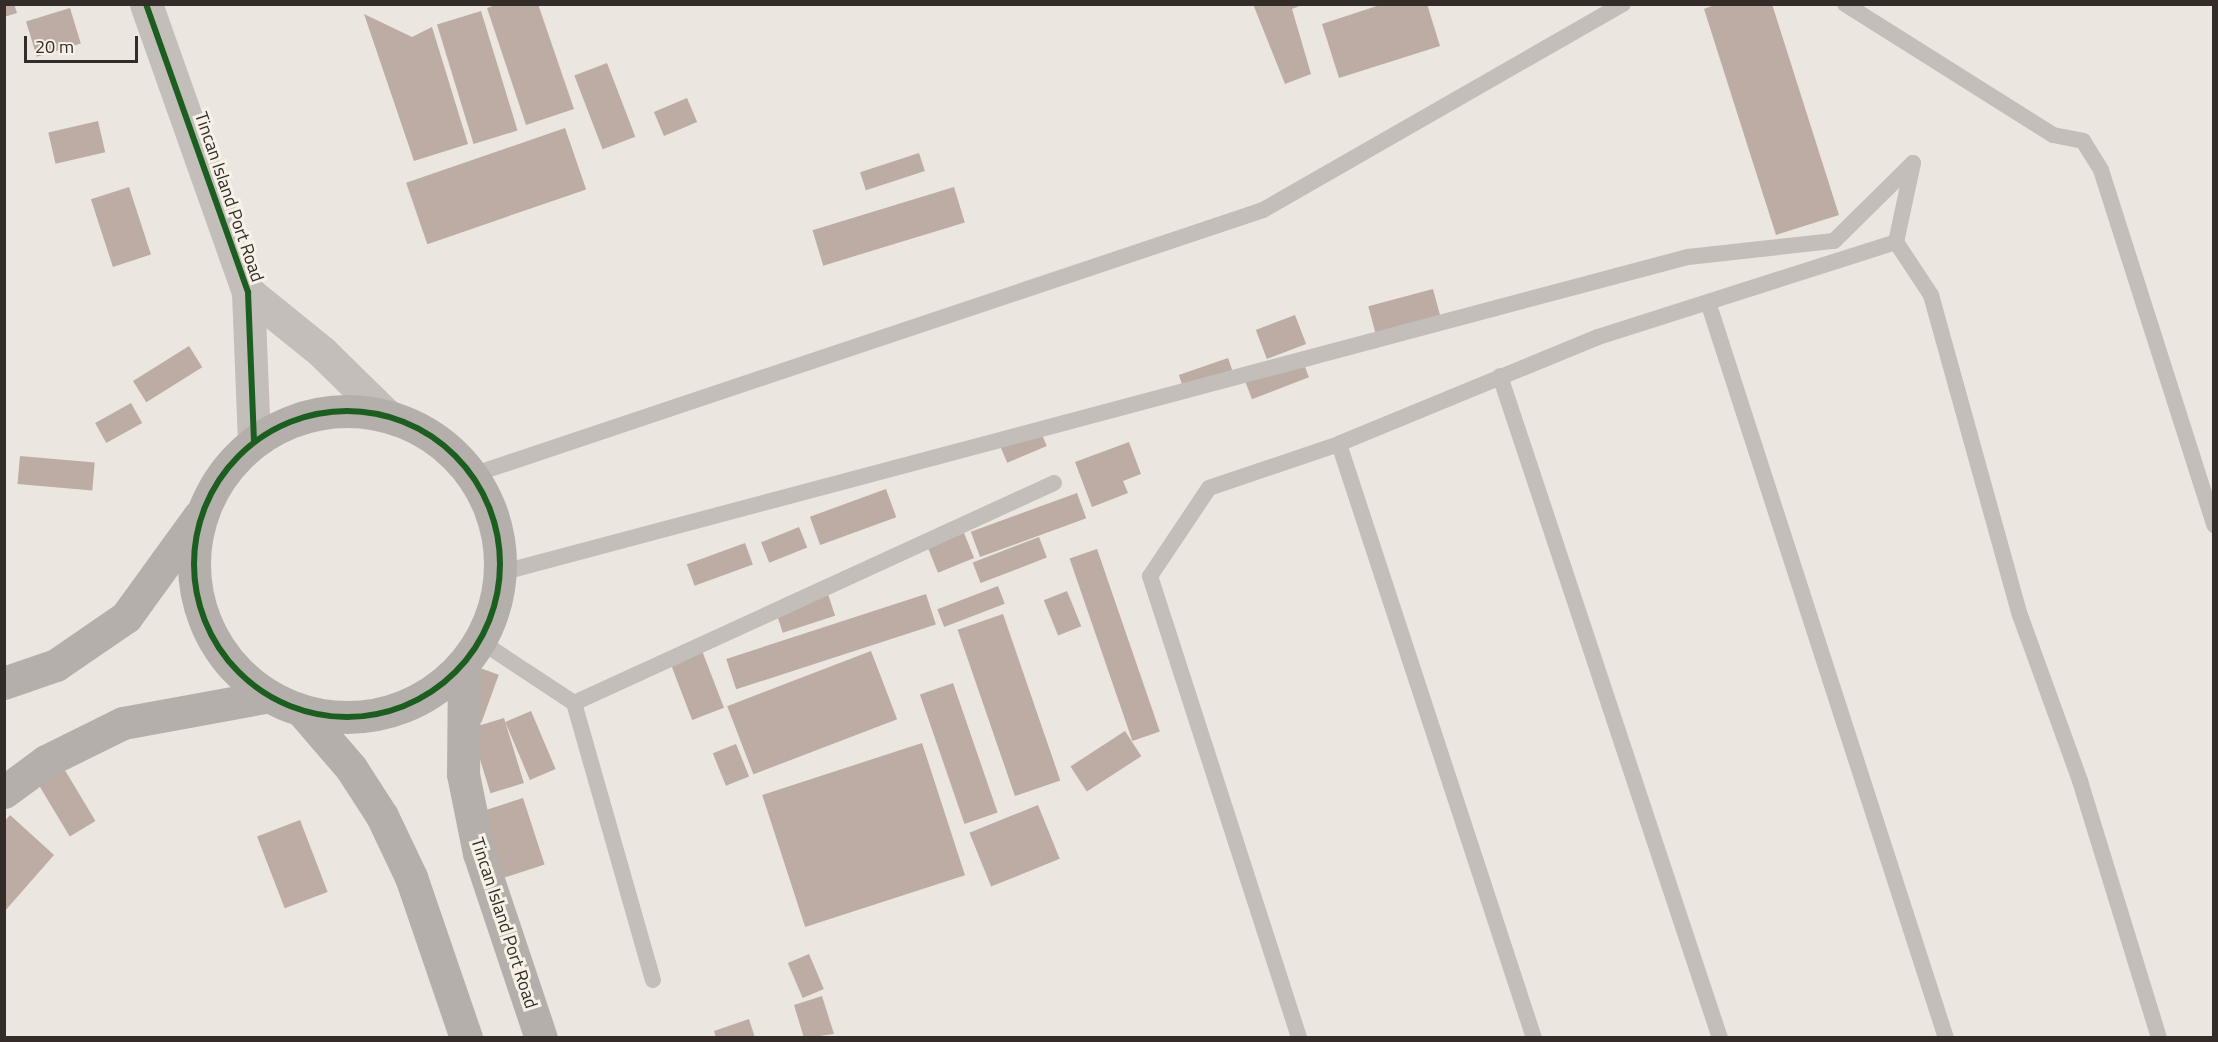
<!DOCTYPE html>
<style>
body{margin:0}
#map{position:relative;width:2218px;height:1042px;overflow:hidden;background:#ebe6e0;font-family:"Titillium Web",sans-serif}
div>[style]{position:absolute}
.building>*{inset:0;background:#bcaca4;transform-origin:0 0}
.lane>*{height:16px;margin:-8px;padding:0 8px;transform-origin:8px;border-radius:8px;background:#c3beb9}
.street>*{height:33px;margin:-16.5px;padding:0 16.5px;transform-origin:16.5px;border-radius:16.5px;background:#c3beb9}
.secondary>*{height:33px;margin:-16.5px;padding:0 16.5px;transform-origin:16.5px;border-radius:16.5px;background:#b4afaa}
.secondary>.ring{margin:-16.5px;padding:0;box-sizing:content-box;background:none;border:33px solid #b4afaa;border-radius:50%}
.cycleway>*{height:6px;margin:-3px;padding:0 3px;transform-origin:3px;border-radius:3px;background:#1b5e20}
.cycleway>.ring{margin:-3px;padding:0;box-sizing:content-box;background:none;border:6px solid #1b5e20;border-radius:50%}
span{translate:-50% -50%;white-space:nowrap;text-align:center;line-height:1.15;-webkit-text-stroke:6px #f7f1e7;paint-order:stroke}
.street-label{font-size:18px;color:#332c28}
.frame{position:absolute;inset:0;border:6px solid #332c28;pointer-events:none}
.scale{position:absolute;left:24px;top:36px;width:114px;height:27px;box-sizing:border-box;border:3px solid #332c28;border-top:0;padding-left:8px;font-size:18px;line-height:21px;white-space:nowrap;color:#332c28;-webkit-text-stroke:4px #f7f1e7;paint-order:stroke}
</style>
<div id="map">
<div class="building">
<div style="clip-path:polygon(4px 4px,14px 4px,17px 13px,4px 17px)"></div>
<div style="clip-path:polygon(499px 4px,538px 4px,574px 109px,526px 125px,487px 8px)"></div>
<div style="clip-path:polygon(1253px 4px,1304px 4px,1292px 9px,1311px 74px,1285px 84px)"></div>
<div style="clip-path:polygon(1383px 4px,1427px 4px,1440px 46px,1339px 78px,1322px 24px)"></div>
<div style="clip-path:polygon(1717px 4px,1772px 4px,1839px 215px,1776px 235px,1704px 9px)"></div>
<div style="left:70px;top:8px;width:37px;height:46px;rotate:73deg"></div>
<div style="left:481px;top:11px;width:125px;height:46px;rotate:73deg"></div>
<div style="clip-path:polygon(364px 14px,412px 37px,432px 27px,468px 144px,414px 161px)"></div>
<div style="left:607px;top:63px;width:79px;height:35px;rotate:69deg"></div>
<div style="left:687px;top:98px;width:26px;height:36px;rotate:67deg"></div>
<div style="left:98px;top:121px;width:32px;height:51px;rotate:77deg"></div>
<div style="left:565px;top:128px;width:65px;height:168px;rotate:71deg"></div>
<div style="left:919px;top:153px;width:19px;height:62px;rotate:72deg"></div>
<div style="left:129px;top:187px;width:71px;height:40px;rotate:72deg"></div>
<div style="left:954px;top:187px;width:37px;height:148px;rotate:73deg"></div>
<div style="left:1433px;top:289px;width:35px;height:67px;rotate:75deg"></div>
<div style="left:1295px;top:315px;width:31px;height:42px;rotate:69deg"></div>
<div style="left:189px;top:346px;width:25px;height:66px;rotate:58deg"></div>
<div style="left:1300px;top:354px;width:25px;height:61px;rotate:69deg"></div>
<div style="left:1228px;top:358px;width:21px;height:52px;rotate:71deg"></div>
<div style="left:131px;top:403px;width:23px;height:41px;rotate:61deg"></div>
<div style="left:1037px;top:423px;width:25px;height:43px;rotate:67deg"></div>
<div style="clip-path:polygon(1129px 442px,1141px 474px,1123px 481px,1128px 493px,1092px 507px,1075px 462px)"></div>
<div style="left:20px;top:456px;width:75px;height:28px;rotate:5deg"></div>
<div style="left:886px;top:489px;width:30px;height:81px;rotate:70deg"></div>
<div style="left:1077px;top:493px;width:27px;height:113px;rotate:70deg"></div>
<div style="left:799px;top:527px;width:22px;height:41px;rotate:68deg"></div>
<div style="left:964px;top:533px;width:27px;height:39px;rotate:68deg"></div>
<div style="left:1039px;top:537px;width:22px;height:71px;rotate:69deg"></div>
<div style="left:745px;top:543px;width:23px;height:62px;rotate:70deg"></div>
<div style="left:1097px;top:549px;width:193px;height:29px;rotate:71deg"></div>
<div style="left:998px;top:586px;width:19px;height:65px;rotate:69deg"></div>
<div style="left:1067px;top:591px;width:38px;height:25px;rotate:68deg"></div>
<div style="left:828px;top:594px;width:23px;height:55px;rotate:72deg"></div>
<div style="left:926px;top:594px;width:32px;height:210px;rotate:72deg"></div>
<div style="left:1003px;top:614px;width:176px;height:48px;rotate:71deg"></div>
<div style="left:701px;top:648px;width:64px;height:34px;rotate:69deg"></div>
<div style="left:871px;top:651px;width:73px;height:154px;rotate:69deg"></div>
<div style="left:480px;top:668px;width:20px;height:51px;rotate:20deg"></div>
<div style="left:953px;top:683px;width:137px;height:35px;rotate:71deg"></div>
<div style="left:531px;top:711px;width:63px;height:28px;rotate:67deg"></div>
<div style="left:504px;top:718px;width:68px;height:35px;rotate:73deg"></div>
<div style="left:1125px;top:731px;width:30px;height:65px;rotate:57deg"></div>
<div style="left:922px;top:743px;width:139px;height:168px;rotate:72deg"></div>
<div style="left:736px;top:744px;width:35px;height:25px;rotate:68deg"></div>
<div style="left:63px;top:767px;width:63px;height:30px;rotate:59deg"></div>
<div style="left:523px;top:798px;width:70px;height:43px;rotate:72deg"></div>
<div style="left:1038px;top:805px;width:58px;height:74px;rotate:68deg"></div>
<div style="clip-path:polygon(10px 815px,54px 855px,4px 912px,4px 822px)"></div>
<div style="left:300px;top:820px;width:77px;height:46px;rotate:69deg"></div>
<div style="left:809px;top:954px;width:38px;height:23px;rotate:67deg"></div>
<div style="clip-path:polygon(822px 996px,834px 1034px,804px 1038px,794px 1005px)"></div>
<div style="clip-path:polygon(749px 1019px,755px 1038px,716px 1038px,714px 1031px)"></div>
</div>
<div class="lane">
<div style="left:1845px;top:4px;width:246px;rotate:32.2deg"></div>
<div style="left:2053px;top:135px;width:31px;rotate:11deg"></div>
<div style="left:2083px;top:141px;width:34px;rotate:58deg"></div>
<div style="left:2101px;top:170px;width:373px;rotate:72.3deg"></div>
<div style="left:1896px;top:242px;width:64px;rotate:56.6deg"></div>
<div style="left:1931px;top:295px;width:332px;rotate:74.5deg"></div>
<div style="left:2020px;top:615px;width:177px;rotate:70.1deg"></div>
<div style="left:2080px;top:781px;width:269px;rotate:72.9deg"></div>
<div style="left:1708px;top:302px;width:774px;rotate:72.08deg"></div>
<div style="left:1500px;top:376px;width:698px;rotate:71.62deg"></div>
<div style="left:1339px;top:444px;width:625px;rotate:71.83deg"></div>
<div style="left:472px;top:475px;width:834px;rotate:-18.52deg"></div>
<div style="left:1263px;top:210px;width:415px;rotate:-29.8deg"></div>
<div style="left:500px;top:573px;width:1229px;rotate:-14.9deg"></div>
<div style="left:1688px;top:257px;width:147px;rotate:-6.3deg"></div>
<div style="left:1834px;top:241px;width:111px;rotate:-44.6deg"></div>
<div style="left:1913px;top:163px;width:81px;rotate:102.1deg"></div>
<div style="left:1896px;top:242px;width:313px;rotate:162.3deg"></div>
<div style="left:1598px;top:337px;width:280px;rotate:157.6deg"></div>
<div style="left:1339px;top:444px;width:137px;rotate:161.3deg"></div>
<div style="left:1209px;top:488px;width:106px;rotate:123.8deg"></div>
<div style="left:1150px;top:576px;width:485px;rotate:72.1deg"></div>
<div style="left:480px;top:641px;width:113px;rotate:33.4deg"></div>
<div style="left:574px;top:703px;width:288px;rotate:74.1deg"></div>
<div style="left:574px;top:703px;width:528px;rotate:-24.62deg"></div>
</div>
<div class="street">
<div style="left:146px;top:4px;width:306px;rotate:70.5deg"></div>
<div style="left:248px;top:292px;width:149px;rotate:87.7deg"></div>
<div style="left:248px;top:292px;width:95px;rotate:39deg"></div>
<div style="left:322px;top:352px;width:90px;rotate:44.5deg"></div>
</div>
<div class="secondary">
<div class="ring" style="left:194px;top:411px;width:273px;height:273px"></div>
<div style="left:464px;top:665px;width:109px;rotate:90.5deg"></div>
<div style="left:463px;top:774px;width:81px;rotate:78.6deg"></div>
<div style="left:479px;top:853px;width:195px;rotate:71.5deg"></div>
<div style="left:4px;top:683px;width:55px;rotate:-19.1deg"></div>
<div style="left:56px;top:665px;width:85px;rotate:-34.4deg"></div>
<div style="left:126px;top:617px;width:125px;rotate:-54.1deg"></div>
<div style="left:302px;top:711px;width:75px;rotate:49.3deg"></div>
<div style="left:351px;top:768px;width:57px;rotate:57.1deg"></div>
<div style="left:382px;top:816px;width:68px;rotate:64.6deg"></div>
<div style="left:411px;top:877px;width:170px;rotate:71.1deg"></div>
<div style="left:4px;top:792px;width:52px;rotate:-36.4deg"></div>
<div style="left:46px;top:761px;width:86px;rotate:-26.3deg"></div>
<div style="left:123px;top:723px;width:149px;rotate:-10.4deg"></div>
</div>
<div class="cycleway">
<div style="left:146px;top:4px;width:306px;rotate:70.5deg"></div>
<div style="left:248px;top:292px;width:149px;rotate:87.7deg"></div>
<div class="ring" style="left:194px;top:411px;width:300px;height:300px"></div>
</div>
<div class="street-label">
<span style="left:229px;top:197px;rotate:71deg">Tincan Island Port Road</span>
<span style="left:504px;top:923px;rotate:72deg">Tincan Island Port Road</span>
</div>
<div class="frame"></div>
<div class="scale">20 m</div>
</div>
